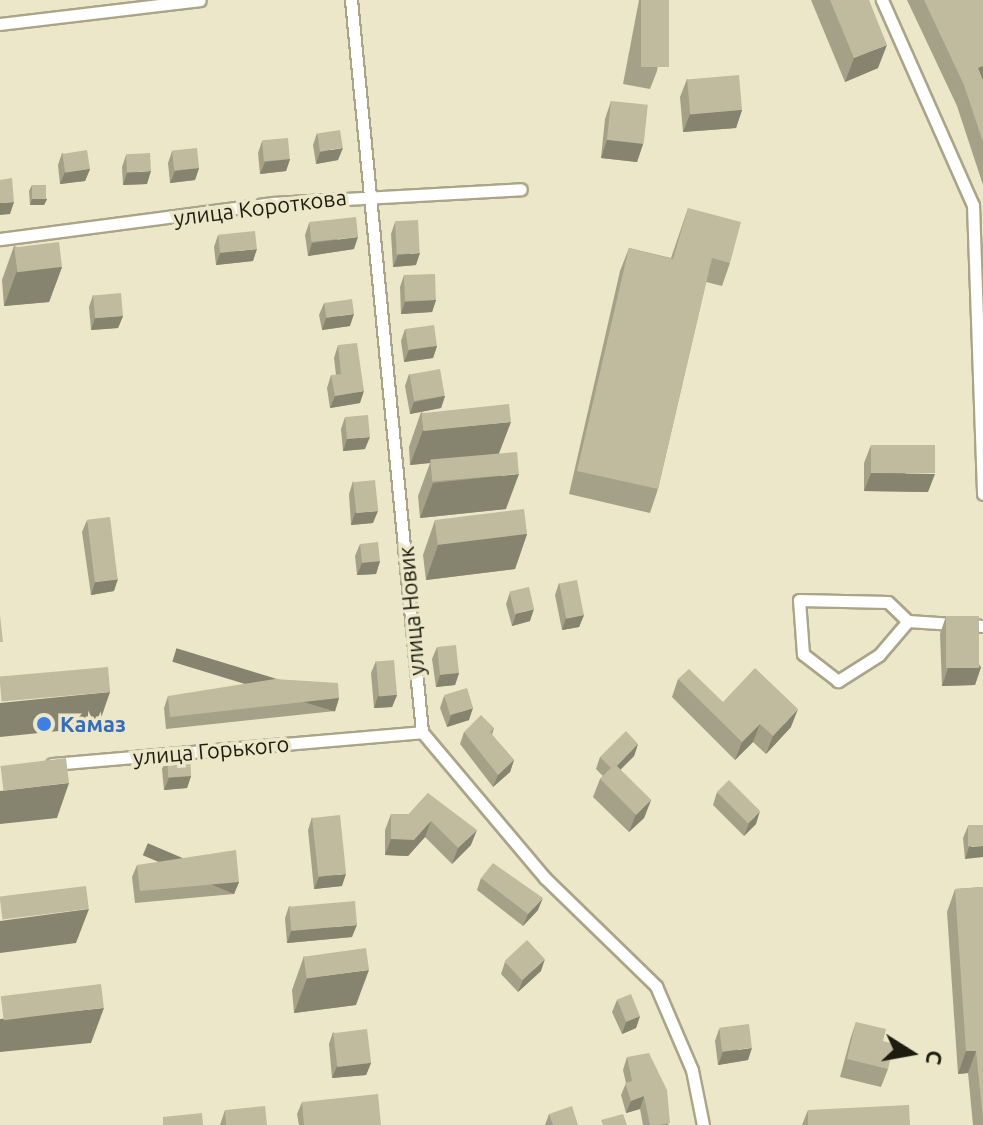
<!DOCTYPE html>
<meta charset="utf-8">
<style>
body{margin:0}
#map{position:relative;width:983px;height:1125px;overflow:hidden;background:#ece7c9;font-family:Ubuntu,sans-serif}
div>[style]{position:absolute}
.roads{filter:drop-shadow(2px 0 #aaa589) drop-shadow(-2px 0 #aaa589) drop-shadow(0 2px #aaa589) drop-shadow(0 -2px #aaa589)}
.minor>*{height:11px;margin:-5.5px;padding:0 5.5px;transform-origin:5.5px;border-radius:5.5px;background:#fff}
.wall>*{inset:0;background:#a5a188}
.shaded-wall>*{inset:0;background:#86836f;transform-origin:0 0}
.building>*{inset:0;background:#c0bb9e;transform-origin:0 0}
.dots>*{width:22px;height:22px;translate:-50% -50%;box-sizing:border-box;border:4px solid #ece7c9;border-radius:50%}
span{translate:-50% -50%;white-space:nowrap;text-align:center;line-height:1.15;-webkit-text-stroke:7px #ece7c9;paint-order:stroke}
.street-label{font-size:22px;color:#1e1c11}
.shop-label{font-size:22px;color:#366cbe;font-weight:700}
.left{translate:0 -50%;text-align:left}
.north{position:absolute;left:871px;top:1013px;width:80px;height:80px;-webkit-text-stroke:6px #ece7c9;paint-order:stroke;rotate:101deg;font-size:22px;font-weight:700;line-height:32px;text-align:center;color:#1e1c11}
.north::after{content:'';display:block;margin:auto;width:28px;height:36px;background:#1e1c11;clip-path:polygon(50% 0,100% 100%,50% 72%,0 100%)}
</style>
<div id="map">
<div class="roads">
<div class="minor">
<div style="left:351px;top:0;width:735px;rotate:84.46deg"></div>
<div style="left:422px;top:732px;width:191px;rotate:49.9deg"></div>
<div style="left:545px;top:878px;width:155px;rotate:44.2deg"></div>
<div style="left:656px;top:986px;width:91px;rotate:66.8deg"></div>
<div style="left:692px;top:1070px;width:56px;rotate:78.7deg"></div>
<div style="left:882px;top:0;width:224px;rotate:66.1deg"></div>
<div style="left:973px;top:205px;width:289px;rotate:88deg"></div>
<div style="left:0;top:24px;width:201px;rotate:-6.8deg"></div>
<div style="left:0;top:239px;width:276px;rotate:-7.5deg"></div>
<div style="left:274px;top:203px;width:247px;rotate:-3.2deg"></div>
<div style="left:908px;top:621px;width:45px;rotate:130.5deg"></div>
<div style="left:879px;top:655px;width:49px;rotate:147.6deg"></div>
<div style="left:838px;top:681px;width:44px;rotate:-142.4deg"></div>
<div style="left:803px;top:654px;width:54px;rotate:-94.2deg"></div>
<div style="left:799px;top:600px;width:89px;rotate:1.3deg"></div>
<div style="left:888px;top:602px;width:28px;rotate:44deg"></div>
<div style="left:908px;top:621px;width:75px;rotate:3.8deg"></div>
<div style="left:52px;top:764px;width:371px;rotate:-4.9deg"></div>
</div>
</div>
<div class="wall">
<div style="clip-path:polygon(639px 0,669px 0,657px 71px,650px 89px,623px 84px)"></div>
<div style="clip-path:polygon(811px 0,869px 0,878px 68px,845px 82px)"></div>
<div style="clip-path:polygon(907px 0,983px 0,983px 185px,957px 106px)"></div>
<div style="clip-path:polygon(687px 79px,742px 110px,736px 128px,683px 132px,680px 97px)"></div>
<div style="clip-path:polygon(611px 101px,643px 144px,637px 162px,601px 158px,605px 119px)"></div>
<div style="clip-path:polygon(317px 133px,338px 160px,316px 164px,313px 145px)"></div>
<div style="clip-path:polygon(262px 141px,290px 159px,286px 171px,260px 174px,258px 153px)"></div>
<div style="clip-path:polygon(172px 151px,199px 168px,195px 180px,170px 183px,168px 163px)"></div>
<div style="clip-path:polygon(62px 153px,90px 169px,85px 181px,60px 184px,58px 165px)"></div>
<div style="clip-path:polygon(126px 155px,147px 184px,123px 185px,122px 167px)"></div>
<div style="clip-path:polygon(32px 185px,47px 199px,44px 205px,30px 205px,29px 191px)"></div>
<div style="clip-path:polygon(688px 208px,730px 263px,722px 286px,706px 282px,658px 489px,650px 513px,569px 494px,620px 271px,629px 248px,671px 258px)"></div>
<div style="clip-path:polygon(395px 222px,416px 265px,393px 267px,391px 234px)"></div>
<div style="clip-path:polygon(309px 223px,354px 249px,308px 256px,305px 235px)"></div>
<div style="clip-path:polygon(218px 235px,253px 261px,216px 265px,214px 247px)"></div>
<div style="clip-path:polygon(14px 246px,62px 267px,49px 302px,4px 306px,2px 280px)"></div>
<div style="clip-path:polygon(404px 275px,436px 300px,432px 312px,401px 314px,400px 287px)"></div>
<div style="clip-path:polygon(93px 295px,123px 316px,118px 328px,91px 330px,89px 307px)"></div>
<div style="clip-path:polygon(324px 303px,350px 326px,322px 330px,319px 315px)"></div>
<div style="clip-path:polygon(405px 329px,437px 346px,433px 358px,404px 362px,401px 341px)"></div>
<div style="clip-path:polygon(338px 345px,360px 403px,330px 408px,327px 388px,331px 375px,336px 375px,334px 358px)"></div>
<div style="clip-path:polygon(409px 374px,445px 396px,441px 408px,410px 414px,405px 386px)"></div>
<div style="clip-path:polygon(421px 412px,499px 454px,506px 509px,420px 518px,418px 496px,430px 463px,410px 465px,409px 447px)"></div>
<div style="clip-path:polygon(345px 417px,365px 449px,343px 451px,341px 429px)"></div>
<div style="clip-path:polygon(871px 445px,928px 492px,864px 491px,864px 463px)"></div>
<div style="clip-path:polygon(353px 481px,373px 523px,351px 525px,349px 494px)"></div>
<div style="clip-path:polygon(87px 520px,114px 591px,91px 595px,82px 532px)"></div>
<div style="clip-path:polygon(435px 520px,527px 534px,515px 569px,426px 580px,423px 555px)"></div>
<div style="clip-path:polygon(360px 544px,380px 561px,376px 574px,357px 575px,355px 556px)"></div>
<div style="clip-path:polygon(559px 583px,584px 615px,579px 627px,562px 630px,555px 595px)"></div>
<div style="clip-path:polygon(510px 592px,530px 621px,512px 626px,506px 604px)"></div>
<div style="clip-path:polygon(946px 616px,981px 667px,975px 685px,942px 686px,940px 634px)"></div>
<div style="clip-path:polygon(437px 647px,459px 673px,455px 685px,436px 687px,432px 659px)"></div>
<div style="clip-path:polygon(376px 661px,397px 695px,392px 707px,374px 708px,371px 673px)"></div>
<div style="clip-path:polygon(678px 679px,723px 702px,791px 727px,766px 754px,753px 742px,735px 760px,672px 697px)"></div>
<div style="clip-path:polygon(168px 696px,339px 698px,335px 711px,166px 729px,164px 708px)"></div>
<div style="clip-path:polygon(444px 696px,469px 720px,447px 727px,440px 708px)"></div>
<div style="clip-path:polygon(494px 728px,492px 735px,514px 760px,510px 772px,493px 787px,460px 744px,464px 732px)"></div>
<div style="clip-path:polygon(638px 744px,634px 756px,620px 770px,651px 800px,644px 818px,629px 832px,593px 797px,600px 779px,603px 776px,596px 769px,600px 757px)"></div>
<div style="clip-path:polygon(167px 757px,191px 776px,187px 788px,164px 790px,162px 769px)"></div>
<div style="clip-path:polygon(717px 792px,756px 824px,744px 836px,713px 805px)"></div>
<div style="clip-path:polygon(428px 793px,471px 845px,452px 864px,425px 837px,408px 856px,385px 855px,385px 830px,391px 814px,409px 814px)"></div>
<div style="clip-path:polygon(312px 817px,342px 886px,314px 889px,308px 830px)"></div>
<div style="clip-path:polygon(983px 825px,965px 859px,963px 838px,968px 826px)"></div>
<div style="clip-path:polygon(137px 865px,239px 882px,234px 894px,135px 903px,132px 877px)"></div>
<div style="clip-path:polygon(481px 878px,538px 910px,523px 926px,477px 890px)"></div>
<div style="clip-path:polygon(983px 887px,983px 1125px,973px 1125px,968px 1073px,958px 1074px,947px 912px,955px 889px)"></div>
<div style="clip-path:polygon(289px 906px,352px 937px,287px 943px,285px 918px)"></div>
<div style="clip-path:polygon(304px 956px,356px 1005px,294px 1013px,292px 990px)"></div>
<div style="clip-path:polygon(505px 962px,541px 971px,518px 992px,501px 974px)"></div>
<div style="clip-path:polygon(617px 1000px,640px 1016px,636px 1028px,622px 1034px,612px 1012px)"></div>
<div style="clip-path:polygon(856px 1022px,883px 1041px,888px 1069px,881px 1087px,840px 1077px,850px 1040px)"></div>
<div style="clip-path:polygon(719px 1029px,748px 1060px,718px 1065px,715px 1041px)"></div>
<div style="clip-path:polygon(333px 1032px,371px 1063px,366px 1075px,332px 1078px,329px 1044px)"></div>
<div style="clip-path:polygon(627px 1057px,669px 1125px,643px 1125px,640px 1109px,626px 1113px,621px 1095px,626px 1083px,623px 1070px)"></div>
<div style="clip-path:polygon(302px 1102px,381px 1125px,299px 1125px,297px 1114px)"></div>
<div style="clip-path:polygon(225px 1110px,267px 1125px,220px 1125px)"></div>
<div style="clip-path:polygon(808px 1110px,910px 1125px,802px 1125px)"></div>
<div style="clip-path:polygon(549px 1114px,578px 1125px,545px 1125px)"></div>
</div>
<div class="shaded-wall">
<div style="clip-path:polygon(887px 45px,878px 68px,845px 82px,854px 58px)"></div>
<div style="clip-path:polygon(983px 66px,983px 83px,978px 68px)"></div>
<div style="clip-path:polygon(742px 110px,736px 128px,683px 132px,690px 114px)"></div>
<div style="clip-path:polygon(607px 140px,643px 144px,637px 162px,601px 158px)"></div>
<div style="clip-path:polygon(343px 148px,338px 160px,316px 164px,320px 152px)"></div>
<div style="clip-path:polygon(290px 159px,286px 171px,260px 174px,265px 162px)"></div>
<div style="clip-path:polygon(199px 168px,195px 180px,170px 183px,175px 171px)"></div>
<div style="clip-path:polygon(90px 169px,85px 181px,60px 184px,65px 172px)"></div>
<div style="clip-path:polygon(151px 171px,147px 184px,123px 185px,127px 173px)"></div>
<div style="clip-path:polygon(32px 199px,47px 199px,44px 205px,30px 205px)"></div>
<div style="clip-path:polygon(14px 202px,10px 214px,0 215px,0 203px)"></div>
<div style="clip-path:polygon(358px 237px,354px 249px,308px 256px,312px 243px)"></div>
<div style="clip-path:polygon(257px 249px,253px 261px,216px 265px,220px 253px)"></div>
<div style="clip-path:polygon(420px 253px,416px 265px,393px 267px,398px 255px)"></div>
<div style="clip-path:polygon(62px 267px,49px 302px,4px 306px,17px 271px)"></div>
<div style="clip-path:polygon(436px 300px,432px 312px,401px 314px,405px 302px)"></div>
<div style="clip-path:polygon(354px 314px,350px 326px,322px 330px,326px 318px)"></div>
<div style="clip-path:polygon(123px 316px,118px 328px,91px 330px,95px 318px)"></div>
<div style="clip-path:polygon(437px 346px,433px 358px,404px 362px,409px 350px)"></div>
<div style="clip-path:polygon(364px 391px,360px 403px,330px 408px,335px 396px)"></div>
<div style="clip-path:polygon(445px 396px,441px 408px,410px 414px,414px 402px)"></div>
<div style="clip-path:polygon(511px 422px,498px 456px,410px 465px,423px 430px)"></div>
<div style="clip-path:polygon(370px 437px,365px 449px,343px 451px,347px 439px)"></div>
<div style="clip-path:polygon(871px 473px,935px 474px,928px 492px,864px 491px)"></div>
<div style="clip-path:polygon(519px 474px,506px 509px,420px 518px,433px 483px)"></div>
<div style="clip-path:polygon(378px 511px,373px 523px,351px 525px,355px 513px)"></div>
<div style="clip-path:polygon(527px 534px,515px 569px,426px 580px,438px 545px)"></div>
<div style="clip-path:polygon(380px 561px,376px 574px,357px 575px,362px 563px)"></div>
<div style="clip-path:polygon(118px 579px,114px 591px,91px 595px,95px 582px)"></div>
<div style="clip-path:polygon(534px 609px,530px 621px,512px 626px,516px 614px)"></div>
<div style="clip-path:polygon(584px 615px,579px 627px,562px 630px,566px 618px)"></div>
<div style="clip-path:polygon(981px 667px,975px 685px,942px 686px,948px 668px)"></div>
<div style="clip-path:polygon(459px 673px,455px 685px,436px 687px,440px 675px)"></div>
<div style="clip-path:polygon(110px 692px,98px 727px,0 737px,0 703px)"></div>
<div style="clip-path:polygon(397px 695px,392px 707px,374px 708px,378px 696px)"></div>
<div style="left:339px;top:698px;width:14px;height:170px;rotate:107deg"></div>
<div style="clip-path:polygon(473px 708px,469px 720px,447px 727px,451px 715px)"></div>
<div style="clip-path:polygon(798px 709px,791px 727px,766px 754px,773px 736px)"></div>
<div style="clip-path:polygon(760px 724px,753px 742px,735px 760px,742px 742px)"></div>
<div style="clip-path:polygon(638px 744px,634px 756px,609px 781px,613px 769px)"></div>
<div style="clip-path:polygon(514px 760px,510px 772px,493px 787px,498px 775px)"></div>
<div style="clip-path:polygon(191px 776px,187px 788px,164px 790px,169px 778px)"></div>
<div style="clip-path:polygon(69px 783px,57px 818px,0 824px,0 791px)"></div>
<div style="clip-path:polygon(651px 800px,644px 818px,629px 832px,636px 814px)"></div>
<div style="clip-path:polygon(760px 811px,756px 824px,744px 836px,749px 823px)"></div>
<div style="clip-path:polygon(431px 821px,425px 837px,408px 856px,385px 855px,391px 839px)"></div>
<div style="clip-path:polygon(477px 830px,471px 845px,452px 864px,458px 848px)"></div>
<div style="clip-path:polygon(983px 846px,983px 857px,965px 859px,969px 847px)"></div>
<div style="clip-path:polygon(346px 874px,342px 886px,314px 889px,319px 877px)"></div>
<div style="left:239px;top:882px;width:13px;height:99px;rotate:113deg"></div>
<div style="clip-path:polygon(543px 898px,538px 910px,523px 926px,528px 914px)"></div>
<div style="clip-path:polygon(89px 909px,76px 943px,0 953px,0 921px)"></div>
<div style="clip-path:polygon(357px 925px,352px 937px,287px 943px,291px 931px)"></div>
<div style="clip-path:polygon(545px 959px,541px 971px,518px 992px,523px 980px)"></div>
<div style="clip-path:polygon(369px 970px,356px 1005px,294px 1013px,307px 978px)"></div>
<div style="clip-path:polygon(104px 1008px,91px 1043px,0 1052px,0 1019px)"></div>
<div style="clip-path:polygon(640px 1016px,636px 1028px,622px 1034px,626px 1022px)"></div>
<div style="clip-path:polygon(752px 1048px,748px 1060px,718px 1065px,723px 1052px)"></div>
<div style="clip-path:polygon(966px 1051px,976px 1051px,968px 1073px,958px 1074px)"></div>
<div style="clip-path:polygon(371px 1063px,366px 1075px,332px 1078px,337px 1066px)"></div>
<div style="clip-path:polygon(644px 1096px,640px 1109px,626px 1113px,631px 1101px)"></div>
</div>
<div class="building">
<div style="left:641px;top:0;width:28px;height:67px"></div>
<div style="clip-path:polygon(830px 0,869px 0,887px 45px,854px 58px)"></div>
<div style="clip-path:polygon(924px 0,983px 0,983px 66px,978px 68px,983px 80px,983px 142px,964px 85px)"></div>
<div style="left:739px;top:75px;width:35px;height:52px;rotate:85deg"></div>
<div style="left:611px;top:101px;width:37px;height:39px;rotate:6deg"></div>
<div style="left:340px;top:130px;width:18px;height:23px;rotate:81deg"></div>
<div style="left:288px;top:138px;width:21px;height:26px;rotate:85deg"></div>
<div style="left:197px;top:148px;width:20px;height:25px;rotate:84deg"></div>
<div style="left:87px;top:150px;width:19px;height:25px;rotate:81deg"></div>
<div style="left:150px;top:153px;width:18px;height:24px;rotate:87deg"></div>
<div style="clip-path:polygon(12px 178px,14px 202px,0 203px,0 180px)"></div>
<div style="left:32px;top:185px;width:14px;height:14px"></div>
<div style="clip-path:polygon(688px 208px,741px 222px,730px 263px,712px 258px,658px 489px,577px 471px,629px 248px,673px 259px)"></div>
<div style="left:356px;top:217px;width:20px;height:47px;rotate:84deg"></div>
<div style="left:418px;top:220px;width:33px;height:23px;rotate:87deg"></div>
<div style="left:255px;top:231px;width:18px;height:37px;rotate:84deg"></div>
<div style="left:59px;top:242px;width:25px;height:45px;rotate:83deg"></div>
<div style="left:435px;top:274px;width:26px;height:31px;rotate:88deg"></div>
<div style="left:121px;top:293px;width:23px;height:28px;rotate:85deg"></div>
<div style="left:352px;top:299px;width:15px;height:28px;rotate:82deg"></div>
<div style="left:434px;top:325px;width:21px;height:29px;rotate:82deg"></div>
<div style="clip-path:polygon(357px 343px,364px 391px,335px 396px,331px 375px,341px 374px,338px 345px)"></div>
<div style="left:440px;top:369px;width:27px;height:31px;rotate:80deg"></div>
<div style="left:509px;top:404px;width:18px;height:88px;rotate:84deg"></div>
<div style="left:368px;top:415px;width:22px;height:23px;rotate:85deg"></div>
<div style="left:871px;top:445px;width:64px;height:28px"></div>
<div style="left:517px;top:452px;width:22px;height:87px;rotate:85deg"></div>
<div style="left:375px;top:480px;width:31px;height:22px;rotate:84deg"></div>
<div style="left:524px;top:509px;width:25px;height:90px;rotate:83deg"></div>
<div style="left:110px;top:517px;width:63px;height:23px;rotate:83deg"></div>
<div style="left:378px;top:542px;width:19px;height:18px;rotate:84deg"></div>
<div style="left:577px;top:580px;width:36px;height:18px;rotate:79deg"></div>
<div style="left:529px;top:587px;width:23px;height:20px;rotate:77deg"></div>
<div style="clip-path:polygon(0 615px,3px 642px,0 642px)"></div>
<div style="left:946px;top:616px;width:33px;height:52px"></div>
<div style="left:456px;top:645px;width:28px;height:19px;rotate:84deg"></div>
<div style="left:394px;top:660px;width:35px;height:18px;rotate:85deg"></div>
<div style="left:108px;top:667px;width:25px;height:109px;rotate:85deg"></div>
<div style="clip-path:polygon(755px 668px,798px 709px,773px 736px,760px 724px,742px 742px,678px 679px,689px 669px,723px 702px)"></div>
<div style="clip-path:polygon(275px 679px,338px 683px,339px 698px,170px 717px,168px 696px)"></div>
<div style="left:467px;top:688px;width:21px;height:24px;rotate:73deg"></div>
<div style="clip-path:polygon(481px 715px,494px 728px,490px 732px,514px 760px,498px 775px,464px 732px)"></div>
<div style="clip-path:polygon(626px 731px,638px 744px,617px 766px,615px 764px,611px 768px,600px 757px)"></div>
<div style="left:190px;top:755px;width:21px;height:23px;rotate:87deg"></div>
<div style="left:66px;top:758px;width:25px;height:66px;rotate:83deg"></div>
<div style="left:615px;top:764px;width:51px;height:21px;rotate:45deg"></div>
<div style="left:729px;top:780px;width:44px;height:17px;rotate:45deg"></div>
<div style="clip-path:polygon(428px 793px,477px 830px,458px 848px,431px 821px,414px 840px,391px 839px,391px 814px,409px 814px)"></div>
<div style="left:340px;top:815px;width:59px;height:28px;rotate:84deg"></div>
<div style="left:983px;top:825px;width:21px;height:15px;rotate:90deg"></div>
<div style="clip-path:polygon(236px 850px,239px 882px,140px 891px,137px 865px)"></div>
<div style="clip-path:polygon(493px 863px,543px 898px,528px 914px,481px 878px)"></div>
<div style="left:86px;top:886px;width:23px;height:87px;rotate:83deg"></div>
<div style="clip-path:polygon(983px 887px,983px 1119px,976px 1051px,966px 1051px,955px 889px)"></div>
<div style="left:355px;top:901px;width:24px;height:66px;rotate:85deg"></div>
<div style="left:527px;top:940px;width:26px;height:31px;rotate:47deg"></div>
<div style="left:366px;top:948px;width:22px;height:63px;rotate:82deg"></div>
<div style="left:101px;top:984px;width:24px;height:101px;rotate:83deg"></div>
<div style="left:631px;top:994px;width:24px;height:15px;rotate:68deg"></div>
<div style="clip-path:polygon(856px 1022px,886px 1029px,883px 1041px,894px 1044px,888px 1069px,847px 1059px)"></div>
<div style="left:749px;top:1024px;width:24px;height:30px;rotate:83deg"></div>
<div style="left:367px;top:1029px;width:34px;height:34px;rotate:83deg"></div>
<div style="clip-path:polygon(649px 1053px,667px 1090px,670px 1123px,659px 1125px,650px 1125px,644px 1096px,631px 1101px,625px 1083px,632px 1081px,627px 1057px)"></div>
<div style="clip-path:polygon(378px 1094px,381px 1125px,304px 1125px,302px 1102px)"></div>
<div style="clip-path:polygon(909px 1105px,910px 1125px,808px 1125px,808px 1110px)"></div>
<div style="clip-path:polygon(265px 1106px,267px 1125px,226px 1125px,225px 1110px)"></div>
<div style="clip-path:polygon(572px 1106px,578px 1125px,553px 1125px,549px 1114px)"></div>
<div style="clip-path:polygon(202px 1113px,203px 1125px,163px 1125px,163px 1117px)"></div>
<div style="clip-path:polygon(623px 1114px,627px 1125px,603px 1125px,601px 1120px)"></div>
</div>
<div class="dots">
<div style="left:44px;top:724px;background:#3f7fe0"></div>
</div>
<div class="street-label">
<span style="left:260px;top:207px;rotate:-7deg">улица Короткова</span>
<span style="left:411px;top:611px;rotate:-95deg">улица Новик</span>
<span style="left:211px;top:750px;rotate:-5deg">улица Горького</span>
</div>
<div class="shop-label">
<span class="left" style="left:60px;top:724px">Камаз</span>
</div>
<div class="north">С</div>
</div>
